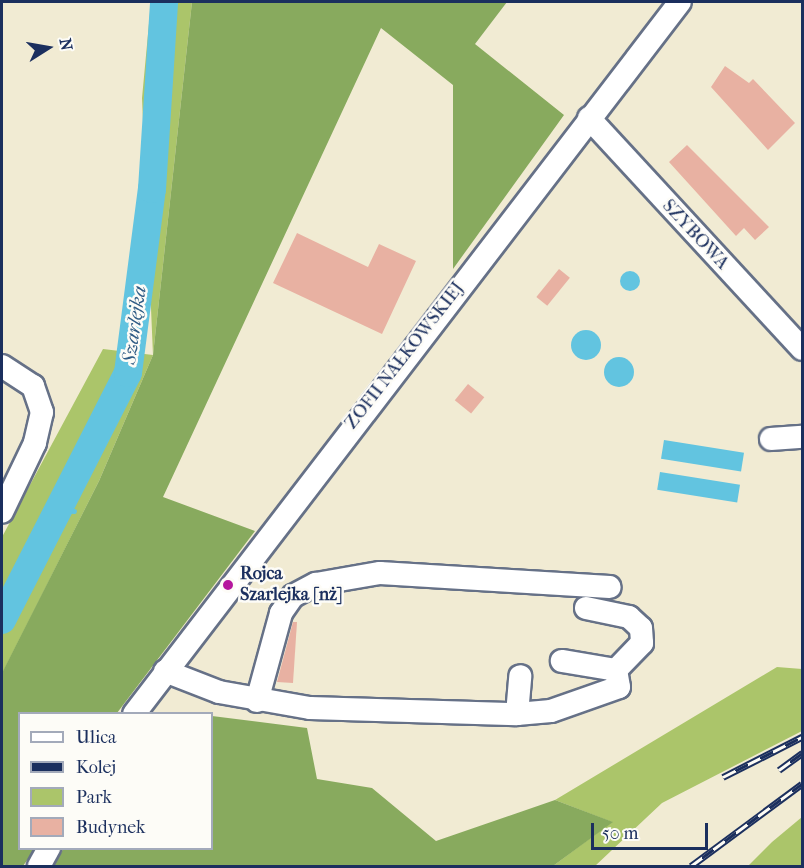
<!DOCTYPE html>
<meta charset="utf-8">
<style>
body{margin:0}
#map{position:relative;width:804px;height:868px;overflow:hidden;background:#f1ebd3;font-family:"IM FELL French Canon",serif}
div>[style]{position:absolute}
.green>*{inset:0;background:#abc56a}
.forest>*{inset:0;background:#88aa5e}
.water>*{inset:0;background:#62c4e0;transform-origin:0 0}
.round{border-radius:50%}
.stream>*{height:4.5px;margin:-2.25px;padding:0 2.25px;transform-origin:2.25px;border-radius:2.25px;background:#62c4e0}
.river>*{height:28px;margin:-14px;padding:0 14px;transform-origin:14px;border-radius:14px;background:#62c4e0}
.building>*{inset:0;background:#e8b1a2;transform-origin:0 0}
.roads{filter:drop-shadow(2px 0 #667187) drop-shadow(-2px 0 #667187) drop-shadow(0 2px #667187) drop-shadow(0 -2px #667187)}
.minor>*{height:22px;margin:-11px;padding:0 11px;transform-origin:11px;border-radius:11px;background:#fff}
.rail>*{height:7px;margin-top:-3.5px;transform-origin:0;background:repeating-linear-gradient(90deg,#fdfcf7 0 14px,#1b2f5e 0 28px);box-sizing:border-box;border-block:2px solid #1b2f5e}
.dots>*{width:16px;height:16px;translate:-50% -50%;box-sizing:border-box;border:3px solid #fdfcf7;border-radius:50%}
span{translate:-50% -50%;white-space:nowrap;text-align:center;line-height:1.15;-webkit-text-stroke:5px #fdfcf7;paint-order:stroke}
.street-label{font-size:18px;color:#1b2f5e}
.poi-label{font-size:18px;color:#1b2f5e;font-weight:700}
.left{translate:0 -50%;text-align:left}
.water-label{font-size:20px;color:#305c85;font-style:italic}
.frame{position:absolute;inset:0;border:3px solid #1b2f5e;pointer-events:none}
.legend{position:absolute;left:18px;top:712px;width:195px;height:138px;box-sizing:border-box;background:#fdfcf7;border:2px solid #a3aaba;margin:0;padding:8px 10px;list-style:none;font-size:18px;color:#1b2f5e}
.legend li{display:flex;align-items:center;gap:12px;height:30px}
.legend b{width:30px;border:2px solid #a3aaba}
.north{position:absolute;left:18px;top:18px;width:60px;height:60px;-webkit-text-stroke:4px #fdfcf7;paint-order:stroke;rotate:79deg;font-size:16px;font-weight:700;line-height:24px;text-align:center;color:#1b2f5e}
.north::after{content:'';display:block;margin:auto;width:21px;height:27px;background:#1b2f5e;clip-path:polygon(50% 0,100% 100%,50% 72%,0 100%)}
.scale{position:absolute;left:591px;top:823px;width:117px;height:27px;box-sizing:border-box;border:3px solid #1b2f5e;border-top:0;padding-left:8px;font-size:18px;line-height:21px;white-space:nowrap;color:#1b2f5e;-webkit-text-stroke:4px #fdfcf7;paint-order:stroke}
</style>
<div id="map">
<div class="green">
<div style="clip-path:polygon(151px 2px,192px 2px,153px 355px,99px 481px,2px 674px,2px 537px,103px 349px,153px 355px,142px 98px)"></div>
<div style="clip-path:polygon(777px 667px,802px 669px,802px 731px,662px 803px,595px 866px,553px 866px,612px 822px,555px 800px)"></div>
<div style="clip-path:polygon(802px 817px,802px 866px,748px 866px,772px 842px)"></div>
</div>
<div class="forest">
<div style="clip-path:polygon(192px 2px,507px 2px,475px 44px,564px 115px,453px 269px,453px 85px,381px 28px,163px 497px,255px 531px,117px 713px,20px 714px,20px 848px,35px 849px,23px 866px,2px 866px,2px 673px,99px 481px,153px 355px)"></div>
<div style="clip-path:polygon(212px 716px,307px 728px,317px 779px,372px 788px,436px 841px,555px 800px,613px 822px,553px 866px,54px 866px,63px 849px,212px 848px)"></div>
</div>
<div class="water">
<div class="round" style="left:620px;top:271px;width:20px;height:20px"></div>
<div class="round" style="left:571px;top:330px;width:30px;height:30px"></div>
<div class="round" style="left:604px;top:357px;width:30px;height:30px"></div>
<div style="left:664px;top:440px;width:81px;height:19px;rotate:9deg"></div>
<div style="left:660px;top:472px;width:81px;height:18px;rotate:9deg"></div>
</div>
<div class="stream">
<div style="left:58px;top:509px;width:16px;rotate:7deg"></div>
</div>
<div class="river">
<div style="left:2px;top:620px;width:277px;rotate:-63deg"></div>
<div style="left:128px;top:373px;width:186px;rotate:-82.6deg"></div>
<div style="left:152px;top:189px;width:187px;rotate:-86.3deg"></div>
</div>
<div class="building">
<div style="clip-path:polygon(725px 66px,749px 83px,753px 79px,795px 123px,768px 150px,711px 87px)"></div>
<div style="clip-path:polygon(687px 145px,769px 227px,755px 240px,744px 228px,736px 236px,669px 162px)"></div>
<div style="clip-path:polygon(297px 233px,368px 267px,379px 244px,416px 261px,382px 334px,273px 283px)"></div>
<div style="left:559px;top:269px;width:14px;height:36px;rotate:39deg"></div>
<div style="left:468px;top:384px;width:21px;height:21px;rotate:39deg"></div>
<div style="clip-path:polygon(293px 622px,297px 622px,293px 683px,277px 682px)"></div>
</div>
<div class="roads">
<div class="minor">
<div style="left:589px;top:118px;width:314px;rotate:47.3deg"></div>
<div style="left:2px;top:366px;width:37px;rotate:33deg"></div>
<div style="left:33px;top:386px;width:28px;rotate:71deg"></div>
<div style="left:42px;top:412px;width:32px;rotate:103deg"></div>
<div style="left:35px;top:443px;width:76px;rotate:115.6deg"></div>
<div style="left:771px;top:439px;width:31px;rotate:-4deg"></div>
<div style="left:586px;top:608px;width:44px;rotate:11.8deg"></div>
<div style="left:629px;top:617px;width:16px;rotate:43deg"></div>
<div style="left:641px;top:628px;width:15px;rotate:86deg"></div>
<div style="left:642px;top:643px;width:37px;rotate:134deg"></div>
<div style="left:165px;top:671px;width:58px;rotate:21.3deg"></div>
<div style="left:219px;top:692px;width:92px;rotate:10deg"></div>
<div style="left:310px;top:708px;width:207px;rotate:1.7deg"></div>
<div style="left:517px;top:714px;width:34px;rotate:-5deg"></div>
<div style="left:551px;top:711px;width:72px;rotate:-19.4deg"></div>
<div style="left:619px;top:687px;width:17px;rotate:-100deg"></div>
<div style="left:616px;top:670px;width:55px;rotate:-170.5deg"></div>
<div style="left:257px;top:701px;width:91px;rotate:-74.7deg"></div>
<div style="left:281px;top:613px;width:21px;rotate:-55deg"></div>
<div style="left:293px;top:596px;width:26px;rotate:-28deg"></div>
<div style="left:316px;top:584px;width:65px;rotate:-9.8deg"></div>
<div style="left:380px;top:573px;width:230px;rotate:3.5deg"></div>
<div style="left:134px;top:714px;width:897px;rotate:-52.52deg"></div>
<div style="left:517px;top:714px;width:38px;rotate:-85deg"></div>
<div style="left:39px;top:866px;width:21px;rotate:-61deg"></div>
</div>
</div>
<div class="rail">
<div style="left:779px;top:770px;width:29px;rotate:-36deg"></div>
<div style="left:723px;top:777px;width:89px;rotate:-26.9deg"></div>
<div style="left:691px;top:866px;width:138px;rotate:-36.5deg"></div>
</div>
<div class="dots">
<div style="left:228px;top:585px;background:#b5179e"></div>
</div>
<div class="street-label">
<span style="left:695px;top:235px;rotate:47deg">SZYBOWA</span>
<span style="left:405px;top:356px;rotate:-52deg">ZOFII NAŁKOWSKIEJ</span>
</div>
<div class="poi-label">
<span class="left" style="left:240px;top:585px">Rojca<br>Szarlejka [nż]</span>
</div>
<div class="water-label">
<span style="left:134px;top:325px;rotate:-82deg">Szarlejka</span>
</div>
<div class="frame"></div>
<ul class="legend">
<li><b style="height:8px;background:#fff"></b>Ulica</li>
<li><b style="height:8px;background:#1b2f5e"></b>Kolej</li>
<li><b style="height:16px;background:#abc56a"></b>Park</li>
<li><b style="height:16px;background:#e8b1a2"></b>Budynek</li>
</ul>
<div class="north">N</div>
<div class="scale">50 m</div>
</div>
